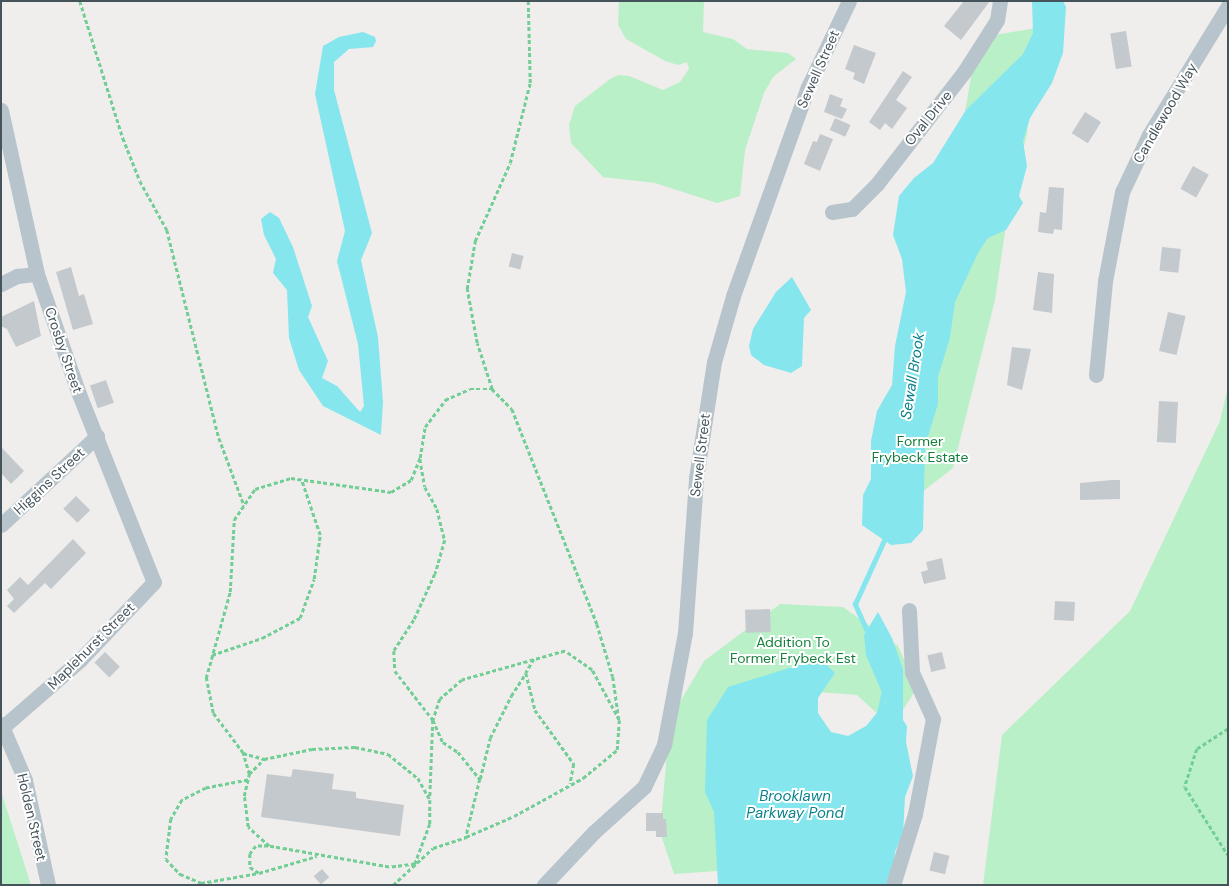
<!DOCTYPE html>
<style>
body{margin:0}
#map{position:relative;width:1229px;height:886px;overflow:hidden;background:#f0eded;font-family:"DM Sans",sans-serif}
div>[style]{position:absolute}
.green>*{inset:0;background:#baf0c7}
.water>*{inset:0;background:#85e6ee}
.stream>*{height:4.5px;margin:-2.25px;padding:0 2.25px;transform-origin:2.25px;border-radius:2.25px;background:#85e6ee}
.building>*{inset:0;background:#c4c9cd;transform-origin:0 0}
.path>*{height:2.5px;margin-top:-1.25px;transform-origin:0;background:repeating-linear-gradient(90deg,#71ce94 0 4px,transparent 0 6.5px)}
.minor>*{height:15px;margin:-7.5px;padding:0 7.5px;transform-origin:7.5px;border-radius:7.5px;background:#b8c4cb}
span{translate:-50% -50%;white-space:nowrap;text-align:center;line-height:1.15;-webkit-text-stroke:4px #fff;paint-order:stroke}
.street-label{font-size:14px;color:#45545b}
.park-label{font-size:14px;color:#147e3b}
.water-label{font-size:15px;color:#0a838c;font-style:italic}
.frame{position:absolute;inset:0;border:2px solid #45545b;pointer-events:none}
</style>
<div id="map">
<div class="green">
<div style="clip-path:polygon(619px 1px,704px 1px,703px 32px,733px 39px,747px 49px,788px 53px,796px 59px,773px 77px,764px 93px,745px 150px,740px 196px,717px 203px,655px 183px,603px 177px,571px 143px,569px 125px,575px 106px,610px 79px,618px 75px,629px 76px,663px 90px,680px 82px,689px 69px,687px 62px,678px 65px,665px 61px,626px 39px,618px 25px)"></div>
<div style="clip-path:polygon(1036px 28px,1027px 134px,1009px 205px,995px 300px,953px 468px,921px 493px,921px 305px,947px 213px,978px 38px)"></div>
<div style="clip-path:polygon(1228px 386px,1228px 885px,983px 885px,1002px 735px,1130px 611px,1220px 421px)"></div>
<div style="clip-path:polygon(780px 604px,843px 607px,898px 646px,917px 688px,892px 727px,857px 695px,817px 692px,732px 870px,674px 874px,660px 832px,670px 719px,704px 661px)"></div>
<div style="clip-path:polygon(1px 791px,31px 885px,1px 885px)"></div>
</div>
<div class="water">
<div style="clip-path:polygon(1032px 1px,1063px 1px,1066px 7px,1063px 53px,1052px 83px,1030px 118px,1023px 141px,1027px 166px,1019px 196px,1023px 203px,1006px 230px,988px 238px,979px 251px,955px 302px,950px 338px,938px 377px,938px 404px,925px 446px,923px 530px,911px 543px,891px 545px,862px 525px,863px 495px,871px 479px,871px 441px,877px 411px,892px 385px,895px 346px,906px 292px,902px 259px,893px 235px,899px 196px,914px 178px,933px 163px,966px 110px,1023px 54px,1033px 33px)"></div>
<div style="clip-path:polygon(363px 32px,375px 37px,376px 41px,373px 47px,349px 49px,334px 62px,334px 90px,372px 233px,361px 260px,378px 337px,383px 402px,381px 435px,323px 406px,299px 370px,289px 338px,287px 290px,273px 273px,276px 259px,264px 235px,261px 219px,270px 212px,279px 218px,293px 247px,312px 306px,308px 317px,328px 361px,322px 378px,337px 386px,360px 412px,364px 406px,358px 344px,337px 261px,345px 231px,315px 94px,323px 46px,339px 37px)"></div>
<div style="clip-path:polygon(792px 277px,811px 310px,804px 318px,802px 366px,791px 373px,764px 365px,751px 355px,749px 346px,753px 329px,776px 292px)"></div>
<div style="clip-path:polygon(878px 612px,892px 638px,903px 669px,903px 720px,907px 726px,906px 742px,913px 776px,905px 797px,903px 834px,895px 852px,892px 881px,890px 885px,718px 885px,714px 812px,705px 792px,707px 720px,728px 687px,808px 662px,825px 663px,835px 673px,818px 698px,818px 713px,831px 732px,848px 736px,866px 726px,886px 702px,866px 655px,864px 635px)"></div>
</div>
<div class="stream">
<div style="left:869px;top:636px;width:35px;rotate:-114deg"></div>
<div style="left:855px;top:604px;width:75px;rotate:-65.5deg"></div>
<div style="left:879px;top:714px;width:25px;rotate:-78deg"></div>
</div>
<div class="building">
<div style="clip-path:polygon(964px 1px,990px 1px,961px 40px,944px 26px)"></div>
<div style="left:1126px;top:31px;width:36px;height:16px;rotate:81deg"></div>
<div style="clip-path:polygon(854px 45px,876px 53px,864px 84px,853px 79px,855px 73px,845px 69px)"></div>
<div style="clip-path:polygon(903px 71px,912px 77px,896px 100px,907px 108px,892px 129px,885px 123px,880px 130px,869px 122px)"></div>
<div style="clip-path:polygon(830px 94px,843px 99px,840px 106px,847px 109px,842px 119px,824px 112px)"></div>
<div style="left:1085px;top:112px;width:19px;height:25px;rotate:32deg"></div>
<div style="left:835px;top:118px;width:17px;height:13px;rotate:24deg"></div>
<div style="clip-path:polygon(820px 134px,833px 139px,820px 171px,804px 164px,813px 141px,817px 142px)"></div>
<div style="left:1193px;top:166px;width:18px;height:26px;rotate:29deg"></div>
<div style="clip-path:polygon(1049px 187px,1064px 188px,1062px 230px,1054px 229px,1053px 234px,1038px 232px,1040px 212px,1046px 213px)"></div>
<div style="left:1162px;top:247px;width:19px;height:24px;rotate:6deg"></div>
<div style="left:512px;top:253px;width:12px;height:14px;rotate:14deg"></div>
<div style="clip-path:polygon(71px 267px,79px 296px,84px 294px,93px 324px,73px 330px,56px 272px)"></div>
<div style="clip-path:polygon(1038px 272px,1054px 274px,1052px 313px,1033px 310px)"></div>
<div style="clip-path:polygon(34px 301px,41px 336px,16px 347px,7px 329px,1px 326px,1px 317px)"></div>
<div style="left:1168px;top:312px;width:18px;height:40px;rotate:13deg"></div>
<div style="clip-path:polygon(1012px 347px,1031px 349px,1022px 390px,1007px 385px)"></div>
<div style="left:106px;top:380px;width:24px;height:17px;rotate:71deg"></div>
<div style="left:1159px;top:401px;width:19px;height:41px;rotate:3deg"></div>
<div style="clip-path:polygon(1px 447px,24px 471px,11px 484px,1px 473px)"></div>
<div style="clip-path:polygon(1112px 480px,1120px 480px,1120px 499px,1080px 500px,1080px 483px)"></div>
<div style="left:76px;top:496px;width:20px;height:18px;rotate:45deg"></div>
<div style="clip-path:polygon(73px 539px,86px 553px,51px 589px,45px 583px,14px 613px,7px 606px,14px 599px,7px 590px,20px 577px,28px 585px)"></div>
<div style="clip-path:polygon(942px 558px,946px 579px,924px 584px,921px 572px,928px 570px,926px 562px)"></div>
<div style="left:1055px;top:601px;width:20px;height:19px;rotate:3deg"></div>
<div style="left:770px;top:609px;width:23px;height:25px;rotate:88deg"></div>
<div style="left:105px;top:652px;width:21px;height:15px;rotate:45deg"></div>
<div style="left:942px;top:652px;width:17px;height:15px;rotate:77deg"></div>
<div style="clip-path:polygon(293px 769px,334px 774px,332px 789px,356px 792px,356px 798px,404px 805px,400px 836px,261px 817px,267px 774px,291px 777px)"></div>
<div style="clip-path:polygon(646px 813px,663px 813px,663px 819px,666px 819px,667px 837px,656px 837px,656px 831px,646px 831px)"></div>
<div style="left:934px;top:852px;width:16px;height:19px;rotate:14deg"></div>
<div style="left:322px;top:869px;width:11px;height:11px;rotate:49deg"></div>
</div>
<div class="path">
<div style="left:80px;top:1px;width:144px;rotate:72.6deg"></div>
<div style="left:123px;top:138px;width:46px;rotate:68.4deg"></div>
<div style="left:140px;top:181px;width:56px;rotate:61.1deg"></div>
<div style="left:167px;top:230px;width:214px;rotate:76deg"></div>
<div style="left:219px;top:438px;width:72px;rotate:69.5deg"></div>
<div style="left:492px;top:389px;width:48px;rotate:-108.1deg"></div>
<div style="left:477px;top:343px;width:55px;rotate:-100.5deg"></div>
<div style="left:467px;top:289px;width:49px;rotate:-80.5deg"></div>
<div style="left:475px;top:241px;width:85px;rotate:-65.8deg"></div>
<div style="left:510px;top:163px;width:82px;rotate:-76deg"></div>
<div style="left:530px;top:83px;width:82px;rotate:-91.4deg"></div>
<div style="left:420px;top:459px;width:28px;rotate:80deg"></div>
<div style="left:425px;top:487px;width:25px;rotate:61deg"></div>
<div style="left:437px;top:509px;width:32px;rotate:76deg"></div>
<div style="left:445px;top:540px;width:35px;rotate:106deg"></div>
<div style="left:435px;top:574px;width:51px;rotate:114.5deg"></div>
<div style="left:414px;top:620px;width:37px;rotate:123deg"></div>
<div style="left:394px;top:651px;width:20px;rotate:87deg"></div>
<div style="left:395px;top:671px;width:62px;rotate:52.2deg"></div>
<div style="left:433px;top:720px;width:78px;rotate:92.2deg"></div>
<div style="left:212px;top:655px;width:53px;rotate:-18.8deg"></div>
<div style="left:262px;top:638px;width:43px;rotate:-27.8deg"></div>
<div style="left:300px;top:618px;width:41px;rotate:-70.3deg"></div>
<div style="left:314px;top:579px;width:44px;rotate:-82.2deg"></div>
<div style="left:320px;top:535px;width:59px;rotate:-108.7deg"></div>
<div style="left:534px;top:659px;width:16px;rotate:120deg"></div>
<div style="left:526px;top:673px;width:38px;rotate:76deg"></div>
<div style="left:535px;top:710px;width:67px;rotate:54.2deg"></div>
<div style="left:574px;top:764px;width:20px;rotate:101deg"></div>
<div style="left:1228px;top:729px;width:37px;rotate:147deg"></div>
<div style="left:1197px;top:749px;width:40px;rotate:108deg"></div>
<div style="left:1185px;top:787px;width:80px;rotate:57.7deg"></div>
<div style="left:355px;top:747px;width:34px;rotate:12deg"></div>
<div style="left:388px;top:754px;width:38px;rotate:39deg"></div>
<div style="left:418px;top:778px;width:25px;rotate:61deg"></div>
<div style="left:430px;top:800px;width:24px;rotate:90deg"></div>
<div style="left:430px;top:824px;width:43px;rotate:110.6deg"></div>
<div style="left:415px;top:864px;width:26px;rotate:173deg"></div>
<div style="left:389px;top:867px;width:122px;rotate:-170.1deg"></div>
<div style="left:269px;top:846px;width:28px;rotate:-138deg"></div>
<div style="left:248px;top:827px;width:31px;rotate:-97deg"></div>
<div style="left:244px;top:796px;width:23px;rotate:-77deg"></div>
<div style="left:249px;top:774px;width:21px;rotate:-45deg"></div>
<div style="left:264px;top:759px;width:49px;rotate:-11.8deg"></div>
<div style="left:312px;top:749px;width:43px;rotate:-2.7deg"></div>
<div style="left:243px;top:753px;width:22px;rotate:16deg"></div>
<div style="left:249px;top:774px;width:22px;rotate:-106deg"></div>
<div style="left:243px;top:753px;width:50px;rotate:-126.9deg"></div>
<div style="left:213px;top:713px;width:36px;rotate:-101deg"></div>
<div style="left:206px;top:678px;width:89px;rotate:-74.4deg"></div>
<div style="left:230px;top:592px;width:72px;rotate:-86.8deg"></div>
<div style="left:234px;top:520px;width:37px;rotate:-56deg"></div>
<div style="left:255px;top:489px;width:38px;rotate:-17deg"></div>
<div style="left:291px;top:478px;width:101px;rotate:8deg"></div>
<div style="left:391px;top:492px;width:23px;rotate:-31deg"></div>
<div style="left:411px;top:480px;width:24px;rotate:-68deg"></div>
<div style="left:420px;top:458px;width:31px;rotate:-81deg"></div>
<div style="left:425px;top:427px;width:34px;rotate:-53deg"></div>
<div style="left:445px;top:400px;width:27px;rotate:-24deg"></div>
<div style="left:470px;top:389px;width:22px"></div>
<div style="left:492px;top:389px;width:28px;rotate:45deg"></div>
<div style="left:512px;top:409px;width:231px;rotate:68.4deg"></div>
<div style="left:597px;top:624px;width:55px;rotate:73.2deg"></div>
<div style="left:613px;top:677px;width:43px;rotate:82.1deg"></div>
<div style="left:480px;top:779px;width:42px;rotate:-76.3deg"></div>
<div style="left:490px;top:738px;width:47px;rotate:-63.4deg"></div>
<div style="left:511px;top:696px;width:27px;rotate:-57deg"></div>
<div style="left:248px;top:780px;width:43px;rotate:169.2deg"></div>
<div style="left:206px;top:788px;width:27px;rotate:153deg"></div>
<div style="left:182px;top:800px;width:22px;rotate:120deg"></div>
<div style="left:171px;top:819px;width:40px;rotate:97.1deg"></div>
<div style="left:166px;top:859px;width:21px;rotate:47deg"></div>
<div style="left:180px;top:874px;width:23px;rotate:23deg"></div>
<div style="left:201px;top:883px;width:59px;rotate:-9.8deg"></div>
<div style="left:268px;top:846px;width:12px;rotate:180deg"></div>
<div style="left:256px;top:846px;width:10px;rotate:127deg"></div>
<div style="left:250px;top:854px;width:13px;rotate:90deg"></div>
<div style="left:250px;top:867px;width:11px;rotate:34deg"></div>
<div style="left:259px;top:873px;width:60px;rotate:-16.3deg"></div>
<div style="left:393px;top:885px;width:54px;rotate:-42.8deg"></div>
<div style="left:433px;top:848px;width:35px;rotate:-18deg"></div>
<div style="left:466px;top:837px;width:52px;rotate:-23.6deg"></div>
<div style="left:514px;top:816px;width:79px;rotate:-28.8deg"></div>
<div style="left:583px;top:778px;width:44px;rotate:-39.5deg"></div>
<div style="left:617px;top:750px;width:30px;rotate:-86deg"></div>
<div style="left:619px;top:720px;width:57px;rotate:-118.4deg"></div>
<div style="left:592px;top:670px;width:33px;rotate:-145deg"></div>
<div style="left:565px;top:651px;width:107px;rotate:164.3deg"></div>
<div style="left:462px;top:680px;width:29px;rotate:139deg"></div>
<div style="left:440px;top:699px;width:22px;rotate:108deg"></div>
<div style="left:433px;top:720px;width:24px;rotate:66deg"></div>
<div style="left:443px;top:742px;width:18px;rotate:34deg"></div>
<div style="left:458px;top:752px;width:35px;rotate:51deg"></div>
<div style="left:480px;top:779px;width:60px;rotate:103.6deg"></div>
</div>
<div class="minor">
<div style="left:1px;top:110px;width:168px;rotate:77.6deg"></div>
<div style="left:37px;top:274px;width:127px;rotate:70.7deg"></div>
<div style="left:79px;top:394px;width:202px;rotate:68.3deg"></div>
<div style="left:154px;top:582px;width:108px;rotate:133.5deg"></div>
<div style="left:80px;top:660px;width:102px;rotate:139deg"></div>
<div style="left:832px;top:212px;width:20px;rotate:-9deg"></div>
<div style="left:852px;top:209px;width:35px;rotate:-45deg"></div>
<div style="left:877px;top:184px;width:142px;rotate:-52.2deg"></div>
<div style="left:964px;top:72px;width:62px;rotate:-57.6deg"></div>
<div style="left:997px;top:20px;width:19px;rotate:-81deg"></div>
<div style="left:1px;top:284px;width:18px;rotate:-27deg"></div>
<div style="left:17px;top:276px;width:20px;rotate:-6deg"></div>
<div style="left:1096px;top:375px;width:94px;rotate:-84.5deg"></div>
<div style="left:1105px;top:281px;width:91px;rotate:-79.2deg"></div>
<div style="left:1122px;top:192px;width:63px;rotate:-64.7deg"></div>
<div style="left:1149px;top:135px;width:151px;rotate:-58.5deg"></div>
<div style="left:1px;top:525px;width:131px;rotate:-42.8deg"></div>
<div style="left:1px;top:724px;width:61px;rotate:66.8deg"></div>
<div style="left:25px;top:780px;width:107px;rotate:77.6deg"></div>
<div style="left:544px;top:885px;width:73px;rotate:-46.7deg"></div>
<div style="left:594px;top:832px;width:67px;rotate:-42deg"></div>
<div style="left:644px;top:787px;width:47px;rotate:-64.5deg"></div>
<div style="left:664px;top:745px;width:114px;rotate:-79.4deg"></div>
<div style="left:685px;top:633px;width:155px;rotate:-85.9deg"></div>
<div style="left:696px;top:478px;width:117px;rotate:-81.2deg"></div>
<div style="left:714px;top:362px;width:69px;rotate:-73.9deg"></div>
<div style="left:733px;top:296px;width:222px;rotate:-70.3deg"></div>
<div style="left:808px;top:87px;width:95px;rotate:-64.5deg"></div>
<div style="left:893px;top:885px;width:74px;rotate:-72.8deg"></div>
<div style="left:915px;top:814px;width:97px;rotate:-79.3deg"></div>
<div style="left:933px;top:719px;width:51px;rotate:-114.1deg"></div>
<div style="left:912px;top:672px;width:62px;rotate:-92.8deg"></div>
</div>
<div class="street-label">
<span style="left:818px;top:69px;rotate:-66deg">Sewell Street</span>
<span style="left:1165px;top:113px;rotate:-60deg">Candlewood Way</span>
<span style="left:928px;top:118px;rotate:-51deg">Oval Drive</span>
<span style="left:64px;top:350px;rotate:71deg">Crosby Street</span>
<span style="left:700px;top:455px;rotate:-83deg">Sewell Street</span>
<span style="left:49px;top:481px;rotate:-43deg">Higgins Street</span>
<span style="left:91px;top:646px;rotate:-45deg">Maplehurst Street</span>
<span style="left:32px;top:817px;rotate:77deg">Holden Street</span>
</div>
<div class="park-label">
<span style="left:920px;top:449px">Former<br>Frybeck Estate</span>
<span style="left:793px;top:650px">Addition To<br>Former Frybeck Est</span>
</div>
<div class="water-label">
<span style="left:913px;top:376px;rotate:-81deg">Sewall Brook</span>
<span style="left:795px;top:805px">Brooklawn<br>Parkway Pond</span>
</div>
<div class="frame"></div>
</div>
